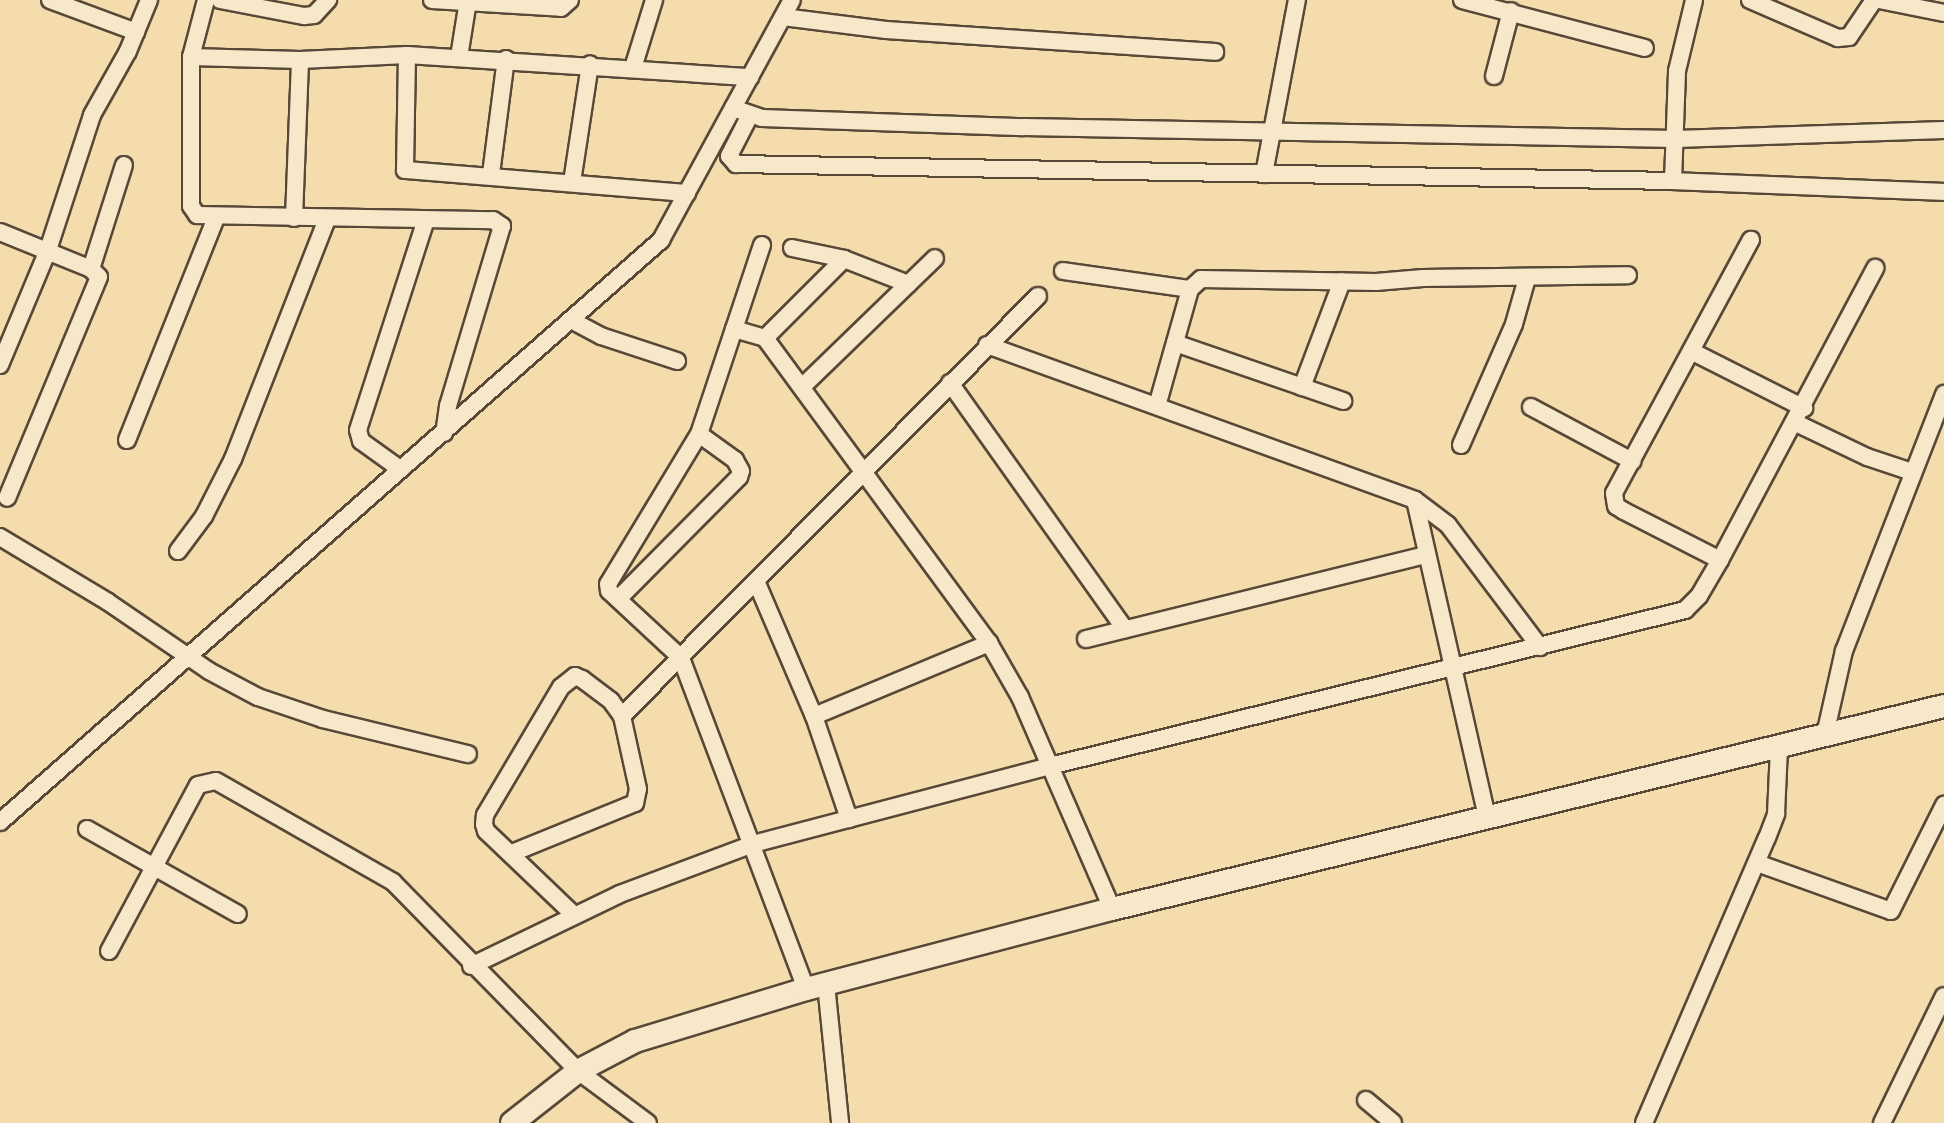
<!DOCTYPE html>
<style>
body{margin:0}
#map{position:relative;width:1944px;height:1123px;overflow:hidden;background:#f4dcad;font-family:"Libre Caslon Text",serif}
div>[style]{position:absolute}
.roads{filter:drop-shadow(2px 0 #574838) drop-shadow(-2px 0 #574838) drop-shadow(0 2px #574838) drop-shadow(0 -2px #574838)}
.street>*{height:16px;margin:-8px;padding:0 8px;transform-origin:8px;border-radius:8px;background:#f8e8ca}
.secondary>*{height:22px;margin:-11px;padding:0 11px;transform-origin:11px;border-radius:11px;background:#f8e8ca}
span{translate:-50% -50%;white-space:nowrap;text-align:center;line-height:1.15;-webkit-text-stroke:4.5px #f8e8ca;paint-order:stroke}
</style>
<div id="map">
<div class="roads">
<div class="street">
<div style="left:50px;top:0;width:92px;rotate:20.4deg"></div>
<div style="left:206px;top:0;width:59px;rotate:104.7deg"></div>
<div style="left:191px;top:57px;width:149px;rotate:90deg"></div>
<div style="left:191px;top:206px;width:11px;rotate:56deg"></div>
<div style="left:197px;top:215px;width:296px;rotate:1deg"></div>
<div style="left:493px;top:220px;width:11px;rotate:34deg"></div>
<div style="left:502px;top:226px;width:188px;rotate:106.7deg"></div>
<div style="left:448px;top:406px;width:27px;rotate:98deg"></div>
<div style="left:220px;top:0;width:86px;rotate:10.8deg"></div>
<div style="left:304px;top:16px;width:10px;rotate:-6deg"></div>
<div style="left:314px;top:15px;width:21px;rotate:-47deg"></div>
<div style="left:432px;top:0;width:129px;rotate:3.5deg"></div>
<div style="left:561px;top:8px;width:12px;rotate:-42deg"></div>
<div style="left:1462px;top:0;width:189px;rotate:14.7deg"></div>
<div style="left:1750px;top:0;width:96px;rotate:23.4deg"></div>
<div style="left:1838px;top:38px;width:11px;rotate:-5deg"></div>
<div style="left:1849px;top:37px;width:45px;rotate:-56deg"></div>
<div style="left:1879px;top:0;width:66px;rotate:11.3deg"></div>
<div style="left:783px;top:17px;width:104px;rotate:7.2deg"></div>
<div style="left:886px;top:30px;width:330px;rotate:3.8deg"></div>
<div style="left:407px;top:55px;width:115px;rotate:91deg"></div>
<div style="left:405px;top:170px;width:283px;rotate:4.7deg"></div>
<div style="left:191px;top:57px;width:109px;rotate:1.6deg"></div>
<div style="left:300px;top:60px;width:107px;rotate:-2.7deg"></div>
<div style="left:407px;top:55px;width:344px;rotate:3.7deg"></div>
<div style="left:459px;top:57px;width:57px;rotate:-80.9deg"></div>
<div style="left:633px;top:68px;width:71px;rotate:-72.8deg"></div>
<div style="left:1494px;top:76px;width:67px;rotate:-75.3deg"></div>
<div style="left:733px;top:108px;width:31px;rotate:19deg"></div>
<div style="left:762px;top:118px;width:262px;rotate:2deg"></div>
<div style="left:1024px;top:127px;width:652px;rotate:1.05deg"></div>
<div style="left:1676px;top:139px;width:268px;rotate:-1.9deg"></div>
<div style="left:750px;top:115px;width:46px;rotate:117.1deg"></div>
<div style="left:729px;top:156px;width:11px;rotate:49deg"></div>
<div style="left:736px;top:164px;width:937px;rotate:1.04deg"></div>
<div style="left:1673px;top:181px;width:271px;rotate:2.3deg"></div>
<div style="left:491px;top:174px;width:116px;rotate:-82.6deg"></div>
<div style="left:1264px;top:174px;width:177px;rotate:-79.3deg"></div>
<div style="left:1673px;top:181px;width:110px;rotate:-87.9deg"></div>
<div style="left:1677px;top:71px;width:73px;rotate:-76.5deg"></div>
<div style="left:572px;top:182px;width:119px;rotate:-81.3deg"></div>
<div style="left:294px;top:218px;width:158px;rotate:-87.8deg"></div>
<div style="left:0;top:232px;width:98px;rotate:22.1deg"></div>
<div style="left:91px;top:269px;width:11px;rotate:45deg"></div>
<div style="left:99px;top:277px;width:239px;rotate:112.6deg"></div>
<div style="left:762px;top:245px;width:89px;rotate:108.4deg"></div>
<div style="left:734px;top:329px;width:32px;rotate:16deg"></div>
<div style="left:765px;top:338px;width:378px;rotate:53.7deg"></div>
<div style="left:989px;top:643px;width:62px;rotate:60.1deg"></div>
<div style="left:1020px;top:697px;width:231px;rotate:66.5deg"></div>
<div style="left:792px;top:248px;width:53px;rotate:11.9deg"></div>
<div style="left:844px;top:259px;width:69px;rotate:21.3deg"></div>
<div style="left:91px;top:269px;width:109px;rotate:-72.4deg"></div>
<div style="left:1063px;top:271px;width:128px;rotate:8.1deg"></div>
<div style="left:571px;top:320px;width:34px;rotate:28deg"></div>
<div style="left:601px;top:336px;width:80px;rotate:18.2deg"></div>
<div style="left:734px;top:329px;width:111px;rotate:108.4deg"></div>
<div style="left:699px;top:434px;width:175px;rotate:121.2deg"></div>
<div style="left:608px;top:584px;width:7px;rotate:82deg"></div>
<div style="left:609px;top:591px;width:98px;rotate:42.9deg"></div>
<div style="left:681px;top:658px;width:354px;rotate:69.3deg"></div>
<div style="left:765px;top:338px;width:112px;rotate:-45deg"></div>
<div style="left:1175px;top:343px;width:178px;rotate:19deg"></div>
<div style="left:987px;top:345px;width:455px;rotate:19.9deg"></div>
<div style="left:1415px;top:500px;width:326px;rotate:77.2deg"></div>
<div style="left:1691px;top:351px;width:127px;rotate:26.8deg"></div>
<div style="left:0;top:365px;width:125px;rotate:-67.3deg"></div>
<div style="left:48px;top:250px;width:142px;rotate:-71.9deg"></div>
<div style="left:92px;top:115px;width:73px;rotate:-60.6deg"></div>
<div style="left:128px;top:51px;width:55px;rotate:-67.6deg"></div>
<div style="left:950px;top:383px;width:302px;rotate:54.6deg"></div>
<div style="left:802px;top:387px;width:185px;rotate:-44.1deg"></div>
<div style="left:1302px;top:387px;width:113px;rotate:-69.3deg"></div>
<div style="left:1157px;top:406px;width:122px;rotate:-74.2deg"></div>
<div style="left:1190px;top:289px;width:15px;rotate:-42deg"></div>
<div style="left:1201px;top:279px;width:175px;rotate:1deg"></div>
<div style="left:1376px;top:282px;width:47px;rotate:-4.9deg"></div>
<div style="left:1423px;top:278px;width:205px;rotate:-0.8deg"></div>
<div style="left:1531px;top:407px;width:115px;rotate:28.1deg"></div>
<div style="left:1796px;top:423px;width:79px;rotate:25.6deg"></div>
<div style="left:1867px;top:457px;width:47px;rotate:18.4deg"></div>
<div style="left:127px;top:440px;width:240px;rotate:-68.2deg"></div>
<div style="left:1461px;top:445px;width:132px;rotate:-66.3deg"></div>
<div style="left:1514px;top:324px;width:48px;rotate:-74.2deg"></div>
<div style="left:400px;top:469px;width:48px;rotate:-144.3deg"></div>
<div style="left:361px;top:441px;width:11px;rotate:-105deg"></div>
<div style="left:358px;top:430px;width:221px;rotate:-72.1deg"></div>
<div style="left:1415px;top:500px;width:41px;rotate:37.1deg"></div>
<div style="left:1448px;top:525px;width:153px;rotate:53deg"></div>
<div style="left:0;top:537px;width:126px;rotate:31deg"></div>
<div style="left:108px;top:602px;width:122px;rotate:34.3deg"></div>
<div style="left:209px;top:671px;width:55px;rotate:28deg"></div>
<div style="left:258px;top:697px;width:69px;rotate:18.7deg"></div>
<div style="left:323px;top:719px;width:149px;rotate:13.6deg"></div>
<div style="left:178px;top:551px;width:44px;rotate:-53.4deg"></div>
<div style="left:204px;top:516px;width:64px;rotate:-63deg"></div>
<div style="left:233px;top:459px;width:258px;rotate:-68.6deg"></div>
<div style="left:1720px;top:560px;width:108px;rotate:-153deg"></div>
<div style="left:1624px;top:511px;width:9px;rotate:-148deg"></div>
<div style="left:1616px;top:506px;width:13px;rotate:-99deg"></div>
<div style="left:1614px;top:493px;width:288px;rotate:-61.6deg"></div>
<div style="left:756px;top:581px;width:147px;rotate:66.8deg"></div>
<div style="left:814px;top:716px;width:109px;rotate:71.2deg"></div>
<div style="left:618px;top:599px;width:172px;rotate:-45.2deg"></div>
<div style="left:739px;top:477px;width:6px;rotate:-72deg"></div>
<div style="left:741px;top:471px;width:13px;rotate:-119deg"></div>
<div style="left:735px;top:460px;width:44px;rotate:-144.2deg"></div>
<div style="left:1086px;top:639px;width:350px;rotate:-13.9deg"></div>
<div style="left:814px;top:716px;width:190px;rotate:-22.6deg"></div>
<div style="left:1825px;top:735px;width:86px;rotate:-77.3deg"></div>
<div style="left:1844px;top:651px;width:276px;rotate:-68.7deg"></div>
<div style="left:0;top:822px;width:881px;rotate:-41.36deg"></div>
<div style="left:661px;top:240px;width:273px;rotate:-61.4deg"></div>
<div style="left:87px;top:829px;width:173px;rotate:29.4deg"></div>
<div style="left:512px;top:853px;width:133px;rotate:-22.1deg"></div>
<div style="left:635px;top:803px;width:14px;rotate:-78deg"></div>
<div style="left:638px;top:789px;width:75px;rotate:-102.4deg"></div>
<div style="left:1757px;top:863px;width:142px;rotate:19.7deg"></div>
<div style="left:1891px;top:911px;width:119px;rotate:-63.4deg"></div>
<div style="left:573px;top:914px;width:120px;rotate:-136.3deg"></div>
<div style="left:486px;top:831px;width:7px;rotate:-106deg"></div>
<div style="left:484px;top:824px;width:9px;rotate:-84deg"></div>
<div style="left:485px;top:815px;width:149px;rotate:-59.3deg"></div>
<div style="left:561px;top:687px;width:18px;rotate:-38deg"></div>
<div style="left:575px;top:676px;width:8px;rotate:23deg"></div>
<div style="left:582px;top:679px;width:36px;rotate:37deg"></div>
<div style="left:611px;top:701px;width:19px;rotate:54deg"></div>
<div style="left:622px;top:716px;width:591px;rotate:-45.27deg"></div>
<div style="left:109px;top:951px;width:188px;rotate:-61.8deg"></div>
<div style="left:198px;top:785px;width:18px;rotate:-13deg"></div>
<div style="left:216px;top:781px;width:204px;rotate:29.7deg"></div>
<div style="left:393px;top:882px;width:264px;rotate:45.6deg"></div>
<div style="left:578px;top:1071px;width:87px;rotate:36.6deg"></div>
<div style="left:471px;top:966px;width:165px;rotate:-25.8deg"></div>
<div style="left:620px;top:894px;width:142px;rotate:-20.6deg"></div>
<div style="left:753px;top:844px;width:307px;rotate:-14.7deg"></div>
<div style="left:1050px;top:766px;width:654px;rotate:-13.8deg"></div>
<div style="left:1685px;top:610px;width:20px;rotate:-45deg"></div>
<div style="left:1699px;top:596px;width:42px;rotate:-59.7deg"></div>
<div style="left:1720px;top:560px;width:331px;rotate:-62deg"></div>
<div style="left:826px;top:984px;width:140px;rotate:84.2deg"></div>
<div style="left:1366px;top:1100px;width:35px;rotate:40deg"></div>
<div style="left:1644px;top:1123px;width:310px;rotate:-66.7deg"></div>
<div style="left:1767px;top:838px;width:26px;rotate:-69deg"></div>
<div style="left:1776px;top:814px;width:67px;rotate:-87.4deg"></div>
<div style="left:1882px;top:1123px;width:141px;rotate:-64deg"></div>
</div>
<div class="secondary">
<div style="left:512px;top:1123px;width:84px;rotate:-38.2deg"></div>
<div style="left:578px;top:1071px;width:64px;rotate:-27.8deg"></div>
<div style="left:635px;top:1041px;width:179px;rotate:-16.9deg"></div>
<div style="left:806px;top:989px;width:316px;rotate:-14.7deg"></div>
<div style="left:1112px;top:909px;width:856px;rotate:-13.71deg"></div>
</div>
</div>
</div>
